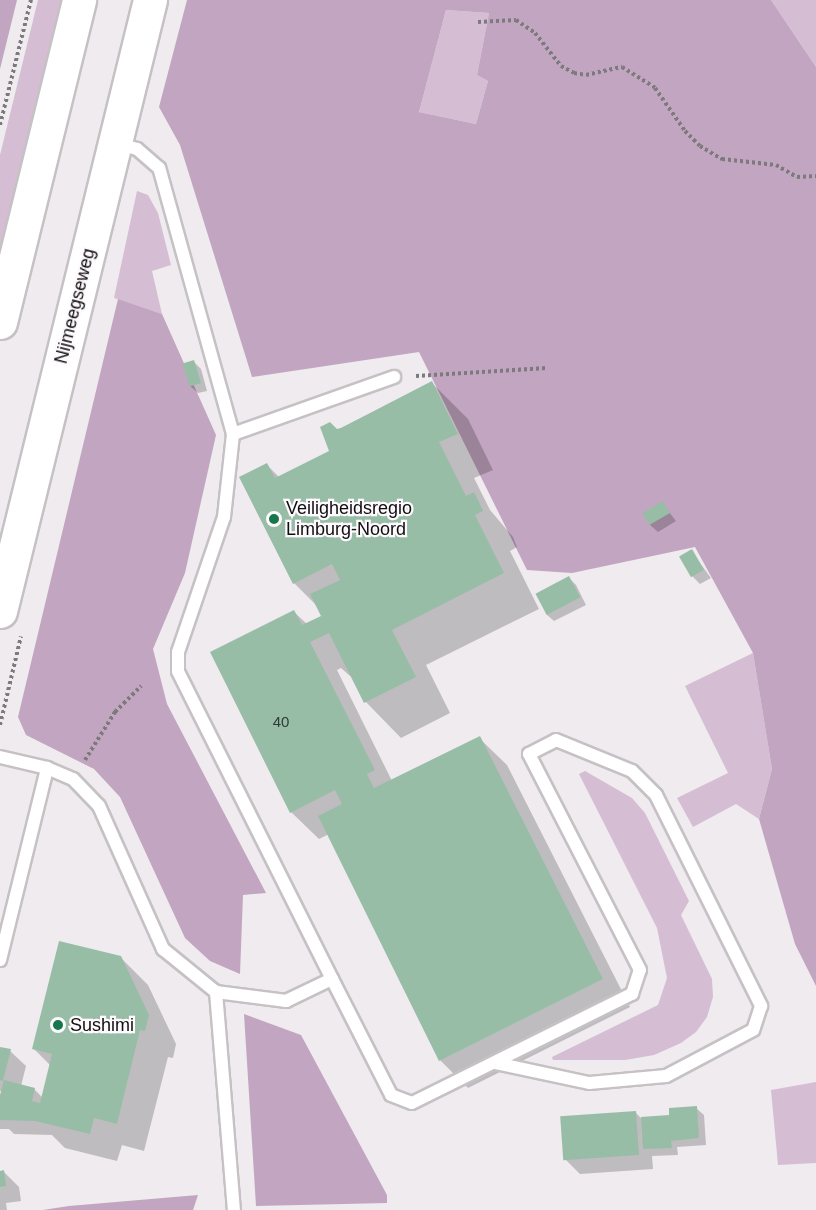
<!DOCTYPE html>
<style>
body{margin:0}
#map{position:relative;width:816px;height:1210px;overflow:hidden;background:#efebef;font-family:Helvetica,sans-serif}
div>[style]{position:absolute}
.green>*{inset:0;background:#d5bed3}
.forest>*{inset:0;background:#c2a5c0}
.shadow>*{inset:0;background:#0003}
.building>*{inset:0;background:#98bda7;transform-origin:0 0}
.path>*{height:4px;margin-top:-2px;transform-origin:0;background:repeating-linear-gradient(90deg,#7d7a7d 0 3px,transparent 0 6px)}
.roads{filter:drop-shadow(2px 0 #c5c1c4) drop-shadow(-2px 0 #c5c1c4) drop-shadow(0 2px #c5c1c4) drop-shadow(0 -2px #c5c1c4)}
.service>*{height:12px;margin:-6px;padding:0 6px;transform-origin:6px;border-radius:6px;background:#fff}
.secondary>*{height:33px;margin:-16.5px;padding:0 16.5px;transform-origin:16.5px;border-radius:16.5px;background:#fff}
.dots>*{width:16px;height:16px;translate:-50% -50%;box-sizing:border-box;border:3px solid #fdf9fc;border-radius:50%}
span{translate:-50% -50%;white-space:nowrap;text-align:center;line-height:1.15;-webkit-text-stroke:4.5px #fdf9fc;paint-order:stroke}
.number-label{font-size:15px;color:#313a35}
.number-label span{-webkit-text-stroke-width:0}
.street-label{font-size:18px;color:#0f0e0f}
.poi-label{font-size:18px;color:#0f0e0f}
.left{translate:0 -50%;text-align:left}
</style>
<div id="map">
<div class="green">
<div style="clip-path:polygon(38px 0,61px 0,0 250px,0 155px)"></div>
<div style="clip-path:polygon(771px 0,816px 0,816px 67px)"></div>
<div style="clip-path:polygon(446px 10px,489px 13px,477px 75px,488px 81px,476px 124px,419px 112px)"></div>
<div style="clip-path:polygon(137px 191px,148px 195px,158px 213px,171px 265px,152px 271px,162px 314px,114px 298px)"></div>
<div style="clip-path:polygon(753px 653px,772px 769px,759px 819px,736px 804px,693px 827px,677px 798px,728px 773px,685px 686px)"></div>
<div style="clip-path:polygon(585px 771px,632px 798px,645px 813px,689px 901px,681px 915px,712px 979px,713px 997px,707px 1017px,696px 1032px,681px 1043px,654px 1055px,625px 1060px,553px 1060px,552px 1057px,658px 1005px,667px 978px,657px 928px,579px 774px)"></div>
<div style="clip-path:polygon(816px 1082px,816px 1163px,778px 1165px,771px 1090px)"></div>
</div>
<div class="forest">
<div style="clip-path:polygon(0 0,17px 0,0 69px)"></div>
<div style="clip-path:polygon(evenodd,187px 0,771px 0,816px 67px,816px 986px,795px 944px,759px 819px,772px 769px,753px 653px,695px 547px,572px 573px,527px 570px,419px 352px,252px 377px,180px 145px,159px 107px,187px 0,446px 10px,489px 13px,477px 75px,488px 81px,476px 124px,419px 112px,446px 10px)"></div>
<div style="clip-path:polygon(118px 299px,162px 314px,216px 435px,185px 573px,153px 649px,167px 704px,266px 893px,243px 895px,240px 974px,210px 961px,185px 938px,120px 797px,94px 769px,26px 735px,18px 717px)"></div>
<div style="clip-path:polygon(244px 1014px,301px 1035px,387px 1195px,387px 1203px,256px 1206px)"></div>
<div style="clip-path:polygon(198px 1195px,193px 1210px,43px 1210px,69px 1206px)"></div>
</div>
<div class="shadow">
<div style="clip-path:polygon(194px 362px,201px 369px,207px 391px,198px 393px,190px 386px)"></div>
<div style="clip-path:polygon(432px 383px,468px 419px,493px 470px,474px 478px,490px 510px,513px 537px,517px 547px,510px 551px,539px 609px,426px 665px,450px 713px,401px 738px,366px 702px,352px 675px,350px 676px,341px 668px,337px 670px,392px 781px,479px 738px,507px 765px,630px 1007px,468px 1088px,440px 1060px,329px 834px,319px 839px,291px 812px,294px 612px,307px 624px,323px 616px,319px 608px,294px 583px,267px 465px,279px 477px,330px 452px,337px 430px)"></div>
<div style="clip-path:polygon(662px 503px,676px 521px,658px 532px,650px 525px)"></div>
<div style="clip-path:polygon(691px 551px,711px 578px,700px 584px,693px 577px)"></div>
<div style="clip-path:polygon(569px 578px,576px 585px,586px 605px,554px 621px,546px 614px)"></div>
<div style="clip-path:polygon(120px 957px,148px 985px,176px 1044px,173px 1058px,168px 1057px,144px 1151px,122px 1145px,117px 1161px,65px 1148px,52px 1135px,14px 1134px,9px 1129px,0 1129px,0 1096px,3px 1091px,0 1091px,0 1048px,10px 1051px,26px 1066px,21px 1086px,34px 1089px,43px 1098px,51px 1066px,34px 1049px)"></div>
<div style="clip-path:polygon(696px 1108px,704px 1115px,706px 1145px,677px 1147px,678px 1155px,652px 1156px,653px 1169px,580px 1174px,565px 1159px,635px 1112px,642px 1119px,671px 1116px)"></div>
<div style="clip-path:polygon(0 1172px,4px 1172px,19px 1187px,21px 1201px,6px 1203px,7px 1210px,0 1210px)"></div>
</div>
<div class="building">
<div style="left:194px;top:360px;width:24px;height:12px;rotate:73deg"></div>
<div style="clip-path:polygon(432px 381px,458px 434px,439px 442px,466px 496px,474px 492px,478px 500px,483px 511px,475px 515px,504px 573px,392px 630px,416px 677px,364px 703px,329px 633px,310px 642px,375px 770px,367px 774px,374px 788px,480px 736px,603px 979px,439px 1061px,318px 816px,342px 804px,335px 790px,290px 813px,210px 652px,294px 610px,302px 625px,321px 616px,310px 594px,340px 580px,332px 564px,293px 584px,239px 477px,267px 463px,275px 478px,329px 451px,320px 427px,330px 422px,337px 429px,341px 428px)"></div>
<div style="left:663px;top:501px;width:14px;height:24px;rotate:60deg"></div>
<div style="left:692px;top:549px;width:24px;height:15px;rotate:60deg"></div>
<div style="left:569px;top:576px;width:24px;height:38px;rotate:62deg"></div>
<div style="clip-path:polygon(59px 941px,121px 956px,149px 1015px,145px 1031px,140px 1030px,117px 1124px,94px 1118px,90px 1134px,35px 1121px,0 1120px,0 1095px,4px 1080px,35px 1088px,32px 1101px,40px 1103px,52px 1054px,32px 1049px)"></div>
<div style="clip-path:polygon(0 1047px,11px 1049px,3px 1081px,0 1080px)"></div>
<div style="clip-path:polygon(697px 1106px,699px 1138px,671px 1141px,672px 1148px,643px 1149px,641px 1117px,669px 1115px,669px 1108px)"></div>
<div style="left:636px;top:1111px;width:44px;height:76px;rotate:86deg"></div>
<div style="clip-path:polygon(4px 1170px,6px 1186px,0 1187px,0 1171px)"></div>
</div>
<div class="path">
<div style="left:478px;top:22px;width:38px;rotate:-3deg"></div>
<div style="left:516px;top:20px;width:23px;rotate:34deg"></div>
<div style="left:535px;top:33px;width:42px;rotate:51.8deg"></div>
<div style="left:561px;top:66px;width:15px;rotate:28deg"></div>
<div style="left:574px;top:73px;width:12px;rotate:9deg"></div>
<div style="left:586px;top:75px;width:37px;rotate:-13deg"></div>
<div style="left:622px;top:67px;width:39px;rotate:32deg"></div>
<div style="left:655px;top:88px;width:52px;rotate:55.1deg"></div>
<div style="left:685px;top:131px;width:21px;rotate:45deg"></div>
<div style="left:700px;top:146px;width:26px;rotate:31deg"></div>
<div style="left:722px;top:159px;width:54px;rotate:6.3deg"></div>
<div style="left:776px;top:165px;width:24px;rotate:30deg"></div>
<div style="left:797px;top:177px;width:19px;rotate:-3deg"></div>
<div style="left:0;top:125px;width:129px;rotate:-76.1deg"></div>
<div style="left:416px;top:376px;width:131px;rotate:-3.5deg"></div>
<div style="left:0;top:725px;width:91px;rotate:-76.7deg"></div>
<div style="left:85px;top:760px;width:57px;rotate:-58deg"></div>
<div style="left:115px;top:712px;width:37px;rotate:-45deg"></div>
</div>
<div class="roads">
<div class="service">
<div style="left:233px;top:434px;width:171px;rotate:-19.5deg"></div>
<div style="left:0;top:757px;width:48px;rotate:13.2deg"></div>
<div style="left:47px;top:768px;width:28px;rotate:23deg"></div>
<div style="left:73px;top:779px;width:37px;rotate:46deg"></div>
<div style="left:99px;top:806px;width:157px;rotate:65.9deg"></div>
<div style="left:163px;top:949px;width:68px;rotate:39.1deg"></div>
<div style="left:216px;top:992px;width:71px;rotate:7.3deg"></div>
<div style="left:286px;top:1001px;width:51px;rotate:-25.6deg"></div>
<div style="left:332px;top:979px;width:344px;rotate:-116.6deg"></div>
<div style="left:178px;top:671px;width:19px;rotate:-90deg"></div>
<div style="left:178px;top:652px;width:143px;rotate:-71.2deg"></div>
<div style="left:224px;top:517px;width:83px;rotate:-83.8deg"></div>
<div style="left:233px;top:434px;width:276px;rotate:-105.5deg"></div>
<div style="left:159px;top:168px;width:29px;rotate:-139deg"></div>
<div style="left:137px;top:149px;width:22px;rotate:-164deg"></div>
<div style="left:0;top:960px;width:198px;rotate:-76.2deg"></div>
<div style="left:332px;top:979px;width:130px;rotate:63deg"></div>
<div style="left:391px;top:1095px;width:22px;rotate:21deg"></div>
<div style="left:412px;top:1103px;width:246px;rotate:-26.4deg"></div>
<div style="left:632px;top:994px;width:25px;rotate:-72deg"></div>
<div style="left:640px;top:970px;width:243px;rotate:-117.2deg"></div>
<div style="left:529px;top:754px;width:30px;rotate:-27deg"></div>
<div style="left:556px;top:740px;width:82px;rotate:22.2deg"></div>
<div style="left:632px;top:771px;width:34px;rotate:45deg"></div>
<div style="left:656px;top:795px;width:236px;rotate:63.5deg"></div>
<div style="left:761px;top:1006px;width:25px;rotate:108deg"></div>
<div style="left:753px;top:1030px;width:98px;rotate:152.1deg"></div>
<div style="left:666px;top:1076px;width:77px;rotate:174.8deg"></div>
<div style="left:589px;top:1083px;width:95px;rotate:-167.9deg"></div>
<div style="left:216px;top:992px;width:219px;rotate:85.3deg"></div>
</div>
<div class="secondary">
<div style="left:0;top:322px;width:332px;rotate:-76.2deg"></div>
<div style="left:0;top:611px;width:629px;rotate:-76.21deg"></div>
</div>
</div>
<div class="dots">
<div style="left:274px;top:519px;background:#16764c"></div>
<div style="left:58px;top:1025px;background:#16764c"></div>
</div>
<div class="number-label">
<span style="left:281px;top:722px">40</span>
</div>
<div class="street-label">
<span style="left:75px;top:306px;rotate:-76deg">Nijmeegseweg</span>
</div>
<div class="poi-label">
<span class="left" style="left:286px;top:519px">Veiligheidsregio<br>Limburg-Noord</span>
<span class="left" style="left:70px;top:1025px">Sushimi</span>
</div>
</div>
